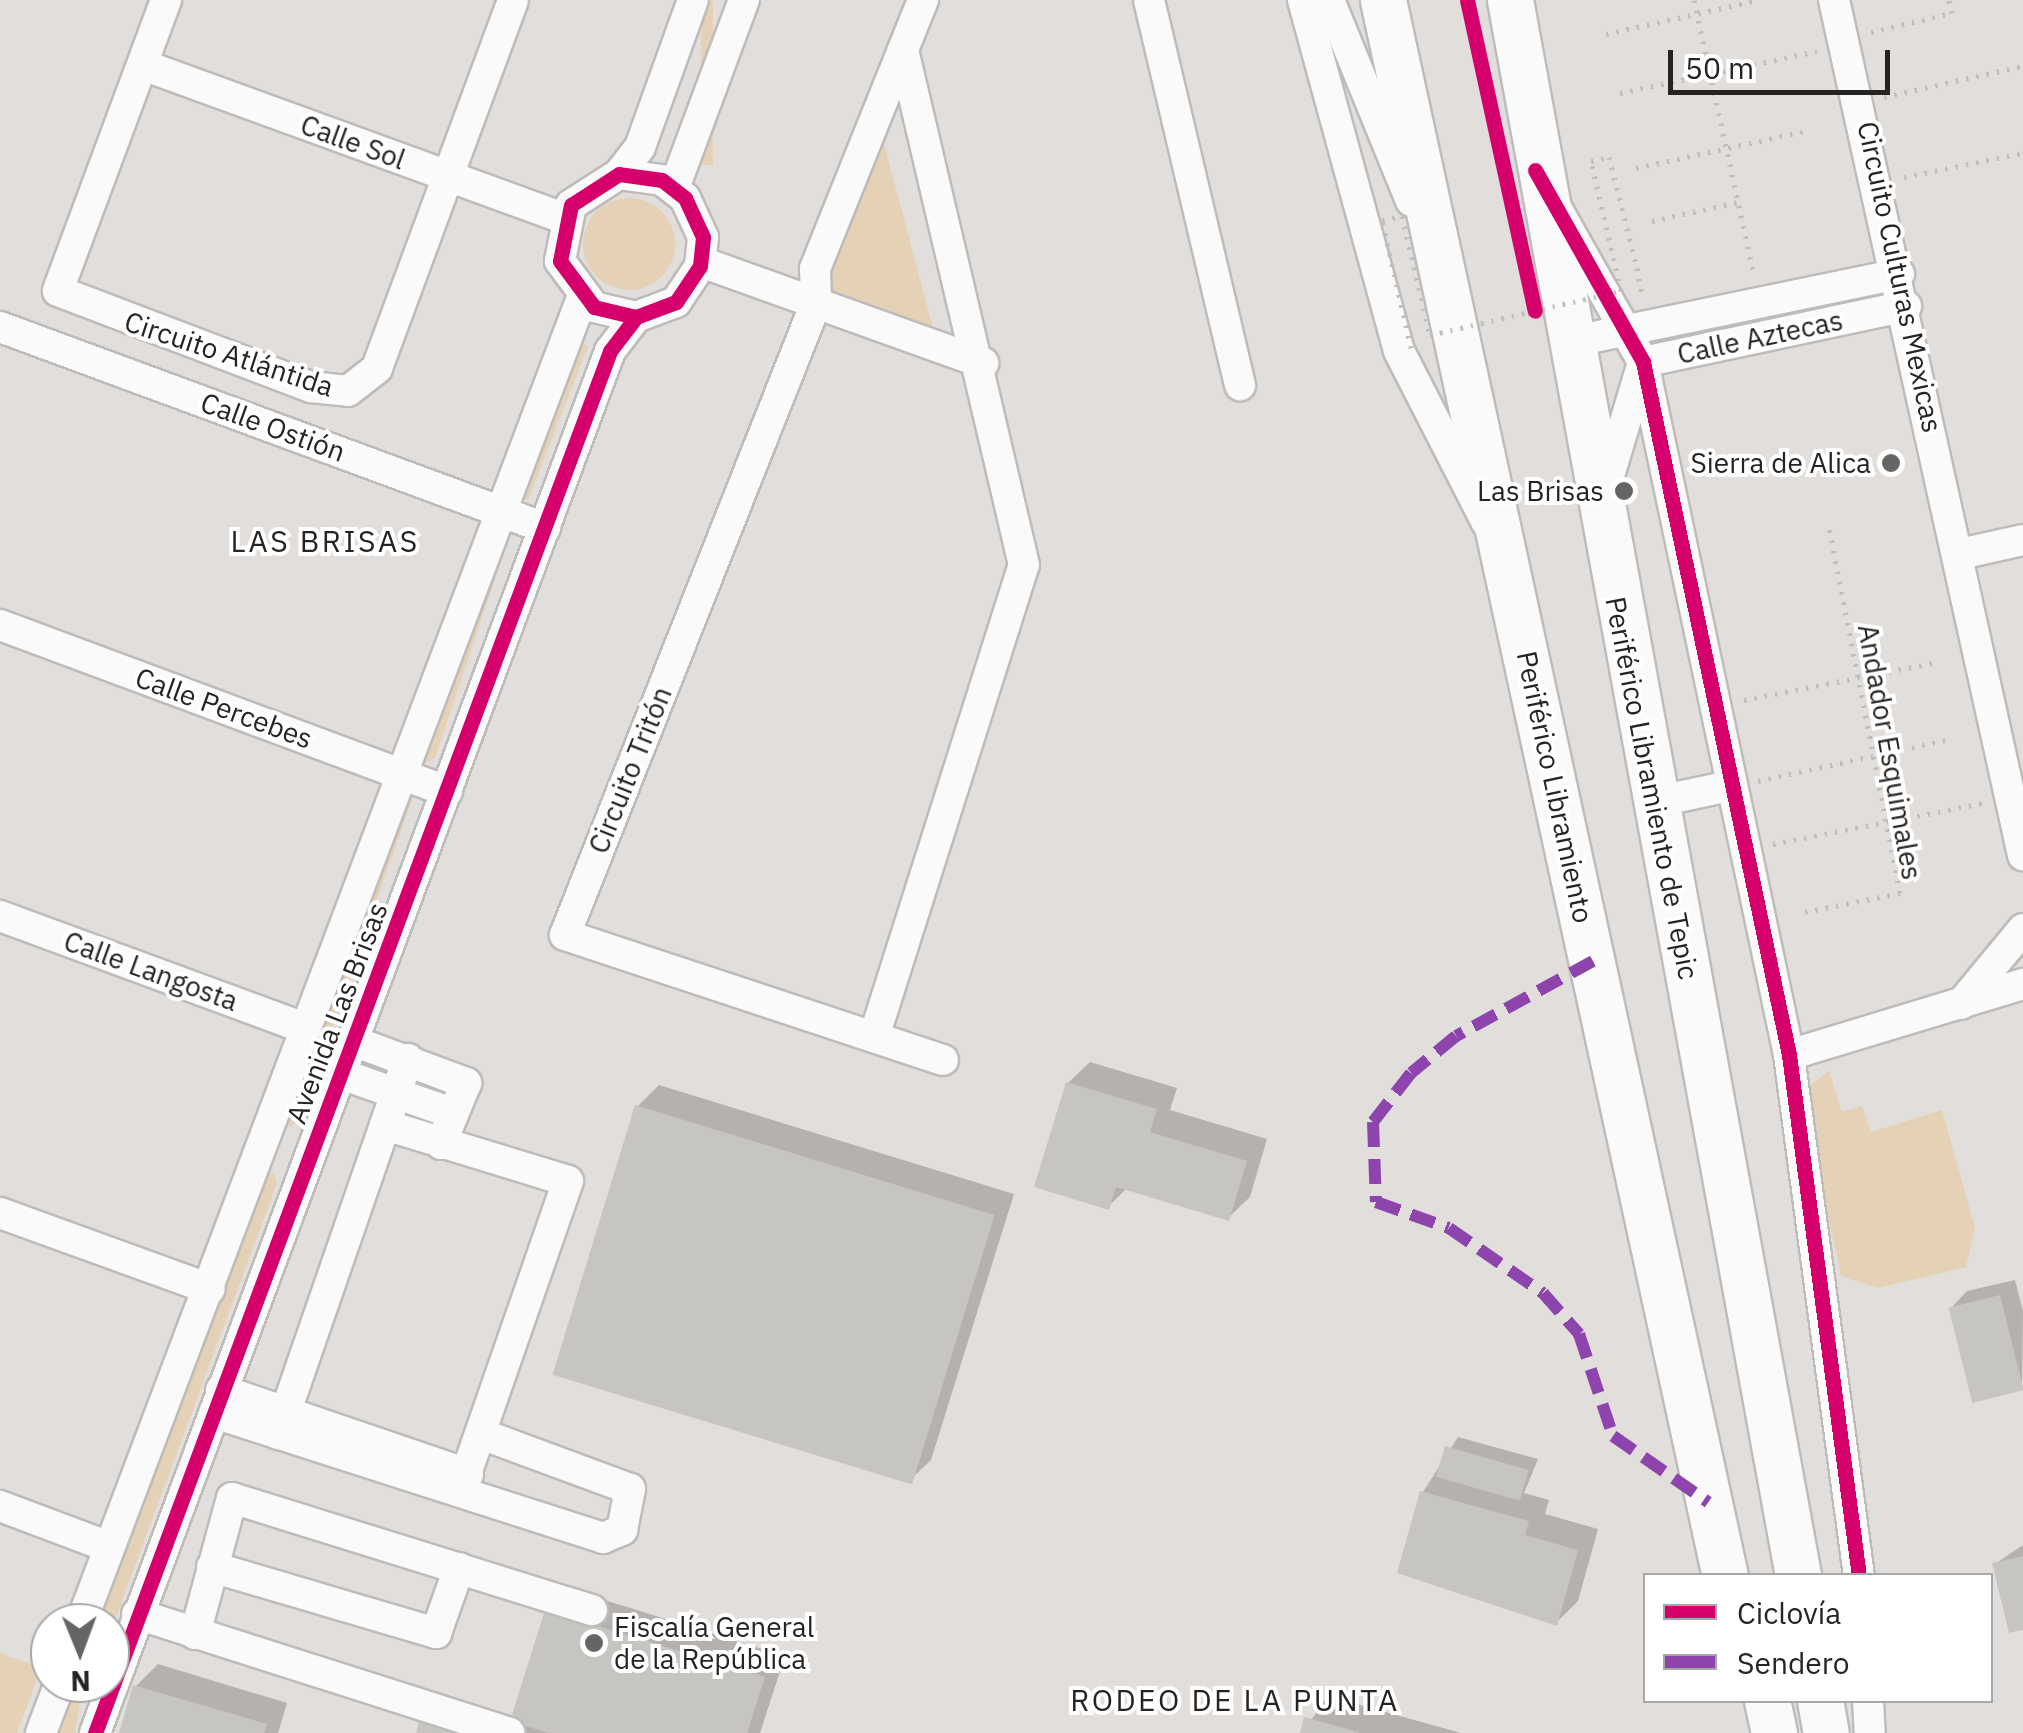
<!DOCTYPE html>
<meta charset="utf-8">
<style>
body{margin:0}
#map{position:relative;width:2023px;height:1733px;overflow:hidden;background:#e1dedb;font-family:"IBM Plex Sans",sans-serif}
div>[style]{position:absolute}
.green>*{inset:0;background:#e5d1b6;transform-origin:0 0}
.round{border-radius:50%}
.shadow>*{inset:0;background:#0003}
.building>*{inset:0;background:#c7c5c2;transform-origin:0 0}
.path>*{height:5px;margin-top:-2.5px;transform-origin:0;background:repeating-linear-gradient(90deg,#bfbfbd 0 2.5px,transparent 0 10.5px)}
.roads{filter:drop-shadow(2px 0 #bebcba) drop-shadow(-2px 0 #bebcba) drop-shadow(0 2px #bebcba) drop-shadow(0 -2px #bebcba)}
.minor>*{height:30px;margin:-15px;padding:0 15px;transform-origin:15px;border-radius:15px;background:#fafafa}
.highway>*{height:45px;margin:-22.5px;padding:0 22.5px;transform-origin:22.5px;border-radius:22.5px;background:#fafafa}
.path-bridge>*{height:5px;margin-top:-2.5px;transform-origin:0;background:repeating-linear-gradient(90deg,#bfbfbd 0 2.5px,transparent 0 10.5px)}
.quiet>*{height:12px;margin-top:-6px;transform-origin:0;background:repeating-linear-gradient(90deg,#8e44ad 0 25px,transparent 0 37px)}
.cycleway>*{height:15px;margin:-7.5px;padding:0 7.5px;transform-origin:7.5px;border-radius:7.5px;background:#d6006c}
.dots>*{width:28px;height:28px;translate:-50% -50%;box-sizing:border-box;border:5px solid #fff;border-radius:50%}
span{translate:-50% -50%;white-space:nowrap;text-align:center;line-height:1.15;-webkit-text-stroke:8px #fff;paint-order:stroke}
.street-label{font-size:28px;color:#262422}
.poi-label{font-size:28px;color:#262422}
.right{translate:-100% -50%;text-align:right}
.left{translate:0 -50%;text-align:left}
.neighbourhood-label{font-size:30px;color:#262422;letter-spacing:2.5px}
.legend{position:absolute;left:1643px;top:1573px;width:350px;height:130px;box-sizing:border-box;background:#fff;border:2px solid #a8a7a7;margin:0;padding:12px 18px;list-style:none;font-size:30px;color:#262422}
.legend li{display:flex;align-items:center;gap:20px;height:50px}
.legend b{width:50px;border:2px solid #a8a7a7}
.north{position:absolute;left:30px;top:1603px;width:100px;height:100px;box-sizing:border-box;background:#fff;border:2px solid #a8a7a7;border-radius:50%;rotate:179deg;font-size:28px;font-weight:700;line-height:40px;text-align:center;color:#262422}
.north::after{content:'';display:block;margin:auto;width:35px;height:45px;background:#676563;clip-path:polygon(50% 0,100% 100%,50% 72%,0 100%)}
.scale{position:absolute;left:1668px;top:50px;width:222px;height:45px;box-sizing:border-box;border:5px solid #262422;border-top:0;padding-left:12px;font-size:30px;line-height:35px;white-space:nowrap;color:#262422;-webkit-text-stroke:8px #fff;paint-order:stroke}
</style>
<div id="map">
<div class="green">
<div style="left:701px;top:0;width:12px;height:165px"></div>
<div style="clip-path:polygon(883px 140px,934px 332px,822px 289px)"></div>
<div class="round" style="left:583px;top:198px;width:92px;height:92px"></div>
<div style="clip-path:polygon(573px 341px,588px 346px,528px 500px,521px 498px)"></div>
<div style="clip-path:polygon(507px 543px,435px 758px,424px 763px,498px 546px)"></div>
<div style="clip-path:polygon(412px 800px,299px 1122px,289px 1127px,285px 1116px,401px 804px)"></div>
<div style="clip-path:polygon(1829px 1071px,1842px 1112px,1862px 1106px,1871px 1132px,1942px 1110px,1975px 1228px,1966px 1267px,1878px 1288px,1841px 1276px,1804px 1105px,1810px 1085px)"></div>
<div style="clip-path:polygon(274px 1173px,277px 1183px,110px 1633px,110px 1623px,98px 1623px,263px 1177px)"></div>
<div style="clip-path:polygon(0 1653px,41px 1668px,17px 1733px,0 1733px)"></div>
<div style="clip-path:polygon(81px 1697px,75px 1733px,58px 1733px,70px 1701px)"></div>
</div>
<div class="shadow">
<div style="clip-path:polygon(1090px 1062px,1177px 1088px,1170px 1110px,1267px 1139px,1250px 1197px,1228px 1218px,1127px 1188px,1108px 1207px,1068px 1083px)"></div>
<div style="clip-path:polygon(659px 1085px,1014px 1194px,931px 1460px,909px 1481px,637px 1107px)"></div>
<div style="clip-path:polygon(2015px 1280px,2023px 1311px,2022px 1388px,1951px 1308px,1967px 1291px)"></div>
<div style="clip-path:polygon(1458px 1437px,1538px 1459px,1524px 1493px,1549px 1500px,1545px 1514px,1598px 1529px,1578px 1601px,1556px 1623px,1423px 1492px)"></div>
<div style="clip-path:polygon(2023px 1545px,2023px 1627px,1995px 1564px)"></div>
<div style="clip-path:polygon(569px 1589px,785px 1656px,760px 1733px,419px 1733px,445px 1695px,514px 1716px)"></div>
<div style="clip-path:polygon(158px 1664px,287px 1703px,278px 1733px,121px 1733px,136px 1686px)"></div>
<div style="clip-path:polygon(1328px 1696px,1461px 1733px,1302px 1733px)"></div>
</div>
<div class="building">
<div style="clip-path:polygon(1066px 1082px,1157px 1109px,1150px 1132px,1247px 1161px,1229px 1221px,1116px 1187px,1109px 1210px,1034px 1187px)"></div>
<div style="left:635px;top:1105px;width:376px;height:282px;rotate:17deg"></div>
<div style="left:2000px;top:1295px;width:98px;height:53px;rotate:76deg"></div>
<div style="left:1445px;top:1446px;width:87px;height:32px;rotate:16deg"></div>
<div style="clip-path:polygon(1420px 1491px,1529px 1521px,1525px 1535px,1578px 1550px,1557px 1626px,1397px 1573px)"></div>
<div style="clip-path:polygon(2023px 1556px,2023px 1630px,2009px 1633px,1992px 1563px)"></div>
<div style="clip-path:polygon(545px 1610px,765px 1677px,747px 1733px,548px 1733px,510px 1721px)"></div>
<div style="clip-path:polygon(133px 1685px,267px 1724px,264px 1733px,119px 1733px)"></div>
<div style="clip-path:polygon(421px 1716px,474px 1733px,416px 1733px)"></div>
<div style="clip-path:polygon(1304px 1717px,1359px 1732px,1359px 1733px,1300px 1733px)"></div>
</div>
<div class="path">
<div style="left:1694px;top:0;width:281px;rotate:77.7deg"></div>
<div style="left:1871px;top:32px;width:83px;rotate:-13.2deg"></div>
<div style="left:1952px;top:13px;width:13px;rotate:-103deg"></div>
<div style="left:1606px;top:34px;width:156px;rotate:-12.6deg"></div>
<div style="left:1620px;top:93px;width:201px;rotate:-12deg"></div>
<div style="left:1884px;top:97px;width:142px;rotate:-12.6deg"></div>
<div style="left:1636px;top:168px;width:178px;rotate:-12.3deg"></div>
<div style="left:1904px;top:177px;width:121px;rotate:-11.4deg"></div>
<div style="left:1652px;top:221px;width:88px;rotate:-12.5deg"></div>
<div style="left:1637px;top:268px;width:31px;rotate:79deg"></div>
<div style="left:1744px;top:700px;width:192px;rotate:-11.1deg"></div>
<div style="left:1758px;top:781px;width:198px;rotate:-12.3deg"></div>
<div style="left:1773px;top:844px;width:214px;rotate:-11deg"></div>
<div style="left:1805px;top:912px;width:97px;rotate:-11.3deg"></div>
<div style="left:1900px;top:893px;width:372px;rotate:-101deg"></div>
</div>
<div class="roads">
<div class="minor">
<div style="left:166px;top:0;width:310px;rotate:110.4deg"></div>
<div style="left:58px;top:291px;width:271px;rotate:20.8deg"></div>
<div style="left:311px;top:387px;width:37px;rotate:6deg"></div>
<div style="left:348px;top:391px;width:37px;rotate:-38deg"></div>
<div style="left:377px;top:368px;width:392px;rotate:-69.7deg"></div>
<div style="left:923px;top:0;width:290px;rotate:111.9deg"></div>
<div style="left:815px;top:269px;width:34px;rotate:88deg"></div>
<div style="left:816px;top:303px;width:680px;rotate:111.66deg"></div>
<div style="left:565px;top:935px;width:398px;rotate:18.3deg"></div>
<div style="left:1149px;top:0;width:396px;rotate:76.7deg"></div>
<div style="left:1303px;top:0;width:364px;rotate:74.7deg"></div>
<div style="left:1399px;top:351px;width:193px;rotate:62.9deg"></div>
<div style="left:1329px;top:0;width:217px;rotate:67.8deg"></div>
<div style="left:1834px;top:0;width:876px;rotate:77.54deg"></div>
<div style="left:143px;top:65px;width:448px;rotate:20deg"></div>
<div style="left:619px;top:174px;width:34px;rotate:-52deg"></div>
<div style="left:640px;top:147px;width:156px;rotate:-70.2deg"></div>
<div style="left:674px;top:188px;width:201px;rotate:-69.6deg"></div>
<div style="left:1558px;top:211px;width:173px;rotate:60.6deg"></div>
<div style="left:1643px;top:362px;width:708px;rotate:78.1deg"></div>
<div style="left:1789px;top:1055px;width:526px;rotate:82.35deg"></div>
<div style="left:701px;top:262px;width:300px;rotate:19.7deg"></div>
<div style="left:0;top:327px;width:581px;rotate:20.24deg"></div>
<div style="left:1570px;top:342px;width:336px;rotate:-11.7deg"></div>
<div style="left:1605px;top:489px;width:133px;rotate:-73.3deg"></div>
<div style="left:1643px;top:362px;width:269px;rotate:-12deg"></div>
<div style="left:1960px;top:554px;width:65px;rotate:-12.5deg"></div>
<div style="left:0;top:625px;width:477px;rotate:20.4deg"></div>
<div style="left:1654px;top:802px;width:78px;rotate:-11.9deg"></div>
<div style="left:0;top:916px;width:322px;rotate:20.2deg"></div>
<div style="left:1961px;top:1004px;width:97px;rotate:-50.4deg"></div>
<div style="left:874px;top:1037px;width:495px;rotate:-72.4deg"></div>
<div style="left:1024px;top:565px;width:529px;rotate:-103.22deg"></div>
<div style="left:353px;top:1041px;width:121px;rotate:20.4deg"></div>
<div style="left:466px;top:1083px;width:66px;rotate:112.3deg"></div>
<div style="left:1789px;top:1055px;width:245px;rotate:-16.9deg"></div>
<div style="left:341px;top:1074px;width:118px;rotate:19.4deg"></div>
<div style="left:385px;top:1125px;width:191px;rotate:17deg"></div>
<div style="left:568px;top:1181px;width:328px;rotate:109.2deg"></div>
<div style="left:0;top:1213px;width:223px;rotate:19.9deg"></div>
<div style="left:221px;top:1390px;width:261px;rotate:18.8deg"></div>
<div style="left:214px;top:1413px;width:409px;rotate:17.8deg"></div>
<div style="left:603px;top:1538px;width:21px;rotate:-23deg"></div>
<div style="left:622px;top:1530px;width:42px;rotate:-79deg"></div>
<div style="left:630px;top:1489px;width:156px;rotate:-159.7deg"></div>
<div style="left:278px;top:1434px;width:397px;rotate:-70.9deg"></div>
<div style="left:0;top:1506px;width:116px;rotate:20.6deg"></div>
<div style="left:212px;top:1567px;width:234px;rotate:16.4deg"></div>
<div style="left:436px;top:1633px;width:69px;rotate:-70.5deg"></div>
<div style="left:137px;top:1614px;width:391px;rotate:17.7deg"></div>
<div style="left:81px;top:1623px;width:1417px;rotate:-69.29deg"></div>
<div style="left:195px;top:1634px;width:141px;rotate:-74.8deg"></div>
<div style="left:232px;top:1498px;width:377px;rotate:17.3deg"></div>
<div style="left:1868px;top:1700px;width:33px;rotate:87deg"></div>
<div style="left:41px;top:1733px;width:53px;rotate:-69.2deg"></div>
<div style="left:95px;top:1733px;width:1475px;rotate:-69.56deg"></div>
<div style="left:610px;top:351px;width:43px;rotate:-52.6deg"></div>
<div style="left:636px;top:317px;width:43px;rotate:-20.6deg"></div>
<div style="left:676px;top:302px;width:43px;rotate:-56.3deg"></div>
<div style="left:700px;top:266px;width:29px;rotate:-84deg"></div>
<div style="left:703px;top:237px;width:43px;rotate:-114.8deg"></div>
<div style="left:685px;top:198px;width:29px;rotate:-142deg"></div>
<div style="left:662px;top:180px;width:43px;rotate:-172.1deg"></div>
<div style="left:619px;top:174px;width:57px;rotate:147.1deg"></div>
<div style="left:571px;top:205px;width:57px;rotate:101.1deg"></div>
<div style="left:560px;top:261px;width:57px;rotate:53.5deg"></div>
<div style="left:594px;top:307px;width:43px;rotate:13.4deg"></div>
</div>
<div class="highway">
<div style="left:1383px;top:0;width:1613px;rotate:77.76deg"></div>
<div style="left:1510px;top:0;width:1602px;rotate:79.64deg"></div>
<div style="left:1767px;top:1700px;width:34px;rotate:78deg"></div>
<div style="left:1820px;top:1700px;width:34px;rotate:80deg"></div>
</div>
</div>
<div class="path-bridge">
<div style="left:1411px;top:348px;width:131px;rotate:-102.8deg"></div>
<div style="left:1382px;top:220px;width:20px;rotate:-11deg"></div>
<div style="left:1402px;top:216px;width:122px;rotate:76.8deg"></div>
<div style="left:1430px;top:335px;width:196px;rotate:-13deg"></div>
<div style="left:1621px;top:291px;width:133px;rotate:-103deg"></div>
<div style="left:1591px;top:161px;width:18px;rotate:-13deg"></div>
<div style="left:1609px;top:157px;width:114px;rotate:75.8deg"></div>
</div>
<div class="quiet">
<div style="left:1593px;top:961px;width:156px;rotate:151.3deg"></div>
<div style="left:1456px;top:1036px;width:58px;rotate:140.6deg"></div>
<div style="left:1411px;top:1073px;width:62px;rotate:127.8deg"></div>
<div style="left:1373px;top:1122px;width:80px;rotate:87.9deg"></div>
<div style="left:1376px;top:1202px;width:77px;rotate:19.6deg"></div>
<div style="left:1449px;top:1228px;width:114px;rotate:34.7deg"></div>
<div style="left:1543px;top:1293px;width:55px;rotate:48.7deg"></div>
<div style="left:1579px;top:1334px;width:108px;rotate:71.6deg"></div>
<div style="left:1613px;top:1436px;width:116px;rotate:34.8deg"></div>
</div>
<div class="cycleway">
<div style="left:1467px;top:0;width:318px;rotate:77.7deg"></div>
<div style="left:1535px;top:170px;width:220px;rotate:60.6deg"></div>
<div style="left:1643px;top:362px;width:708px;rotate:78.1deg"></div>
<div style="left:1789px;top:1055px;width:526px;rotate:82.35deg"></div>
<div style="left:95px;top:1733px;width:1475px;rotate:-69.56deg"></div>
<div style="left:610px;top:351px;width:43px;rotate:-52.6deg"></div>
<div style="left:636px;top:317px;width:43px;rotate:-20.6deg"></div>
<div style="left:676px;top:302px;width:43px;rotate:-56.3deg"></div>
<div style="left:700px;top:266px;width:29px;rotate:-84deg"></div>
<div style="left:703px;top:237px;width:43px;rotate:-114.8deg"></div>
<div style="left:685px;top:198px;width:29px;rotate:-142deg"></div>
<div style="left:662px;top:180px;width:43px;rotate:-172.1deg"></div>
<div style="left:619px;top:174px;width:57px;rotate:147.1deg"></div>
<div style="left:571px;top:205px;width:57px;rotate:101.1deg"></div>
<div style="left:560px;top:261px;width:57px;rotate:53.5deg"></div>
<div style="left:594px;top:307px;width:43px;rotate:13.4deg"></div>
</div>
<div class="dots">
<div style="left:1891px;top:463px;background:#676563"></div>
<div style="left:1624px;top:491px;background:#676563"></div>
<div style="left:594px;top:1643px;background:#676563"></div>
</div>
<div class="street-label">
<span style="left:353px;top:142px;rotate:20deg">Calle Sol</span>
<span style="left:1900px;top:277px;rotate:78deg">Circuito Culturas Mexicas</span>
<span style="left:1760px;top:337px;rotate:-12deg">Calle Aztecas</span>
<span style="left:229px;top:354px;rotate:18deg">Circuito Atlántida</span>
<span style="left:273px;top:427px;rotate:20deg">Calle Ostión</span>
<span style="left:224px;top:708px;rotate:20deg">Calle Percebes</span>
<span style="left:1890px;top:752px;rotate:80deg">Andador Esquimales</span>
<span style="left:630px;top:770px;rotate:-68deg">Circuito Tritón</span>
<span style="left:1555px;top:787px;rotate:78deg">Periférico Libramiento</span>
<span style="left:1652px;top:788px;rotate:79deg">Periférico Libramiento de Tepic</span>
<span style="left:151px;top:971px;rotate:20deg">Calle Langosta</span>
<span style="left:337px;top:1013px;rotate:-69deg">Avenida Las Brisas</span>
</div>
<div class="poi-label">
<span class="right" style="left:1871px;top:463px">Sierra de Alica</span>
<span class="right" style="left:1604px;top:491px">Las Brisas</span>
<span class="left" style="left:614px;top:1643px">Fiscalía General<br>de la República</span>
</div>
<div class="neighbourhood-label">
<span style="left:325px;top:541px">LAS BRISAS</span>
<span style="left:1235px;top:1700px">RODEO DE LA PUNTA</span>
</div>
<ul class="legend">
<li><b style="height:12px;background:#d6006c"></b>Ciclovía</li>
<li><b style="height:12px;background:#8e44ad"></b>Sendero</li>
</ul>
<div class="north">N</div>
<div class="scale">50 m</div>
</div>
